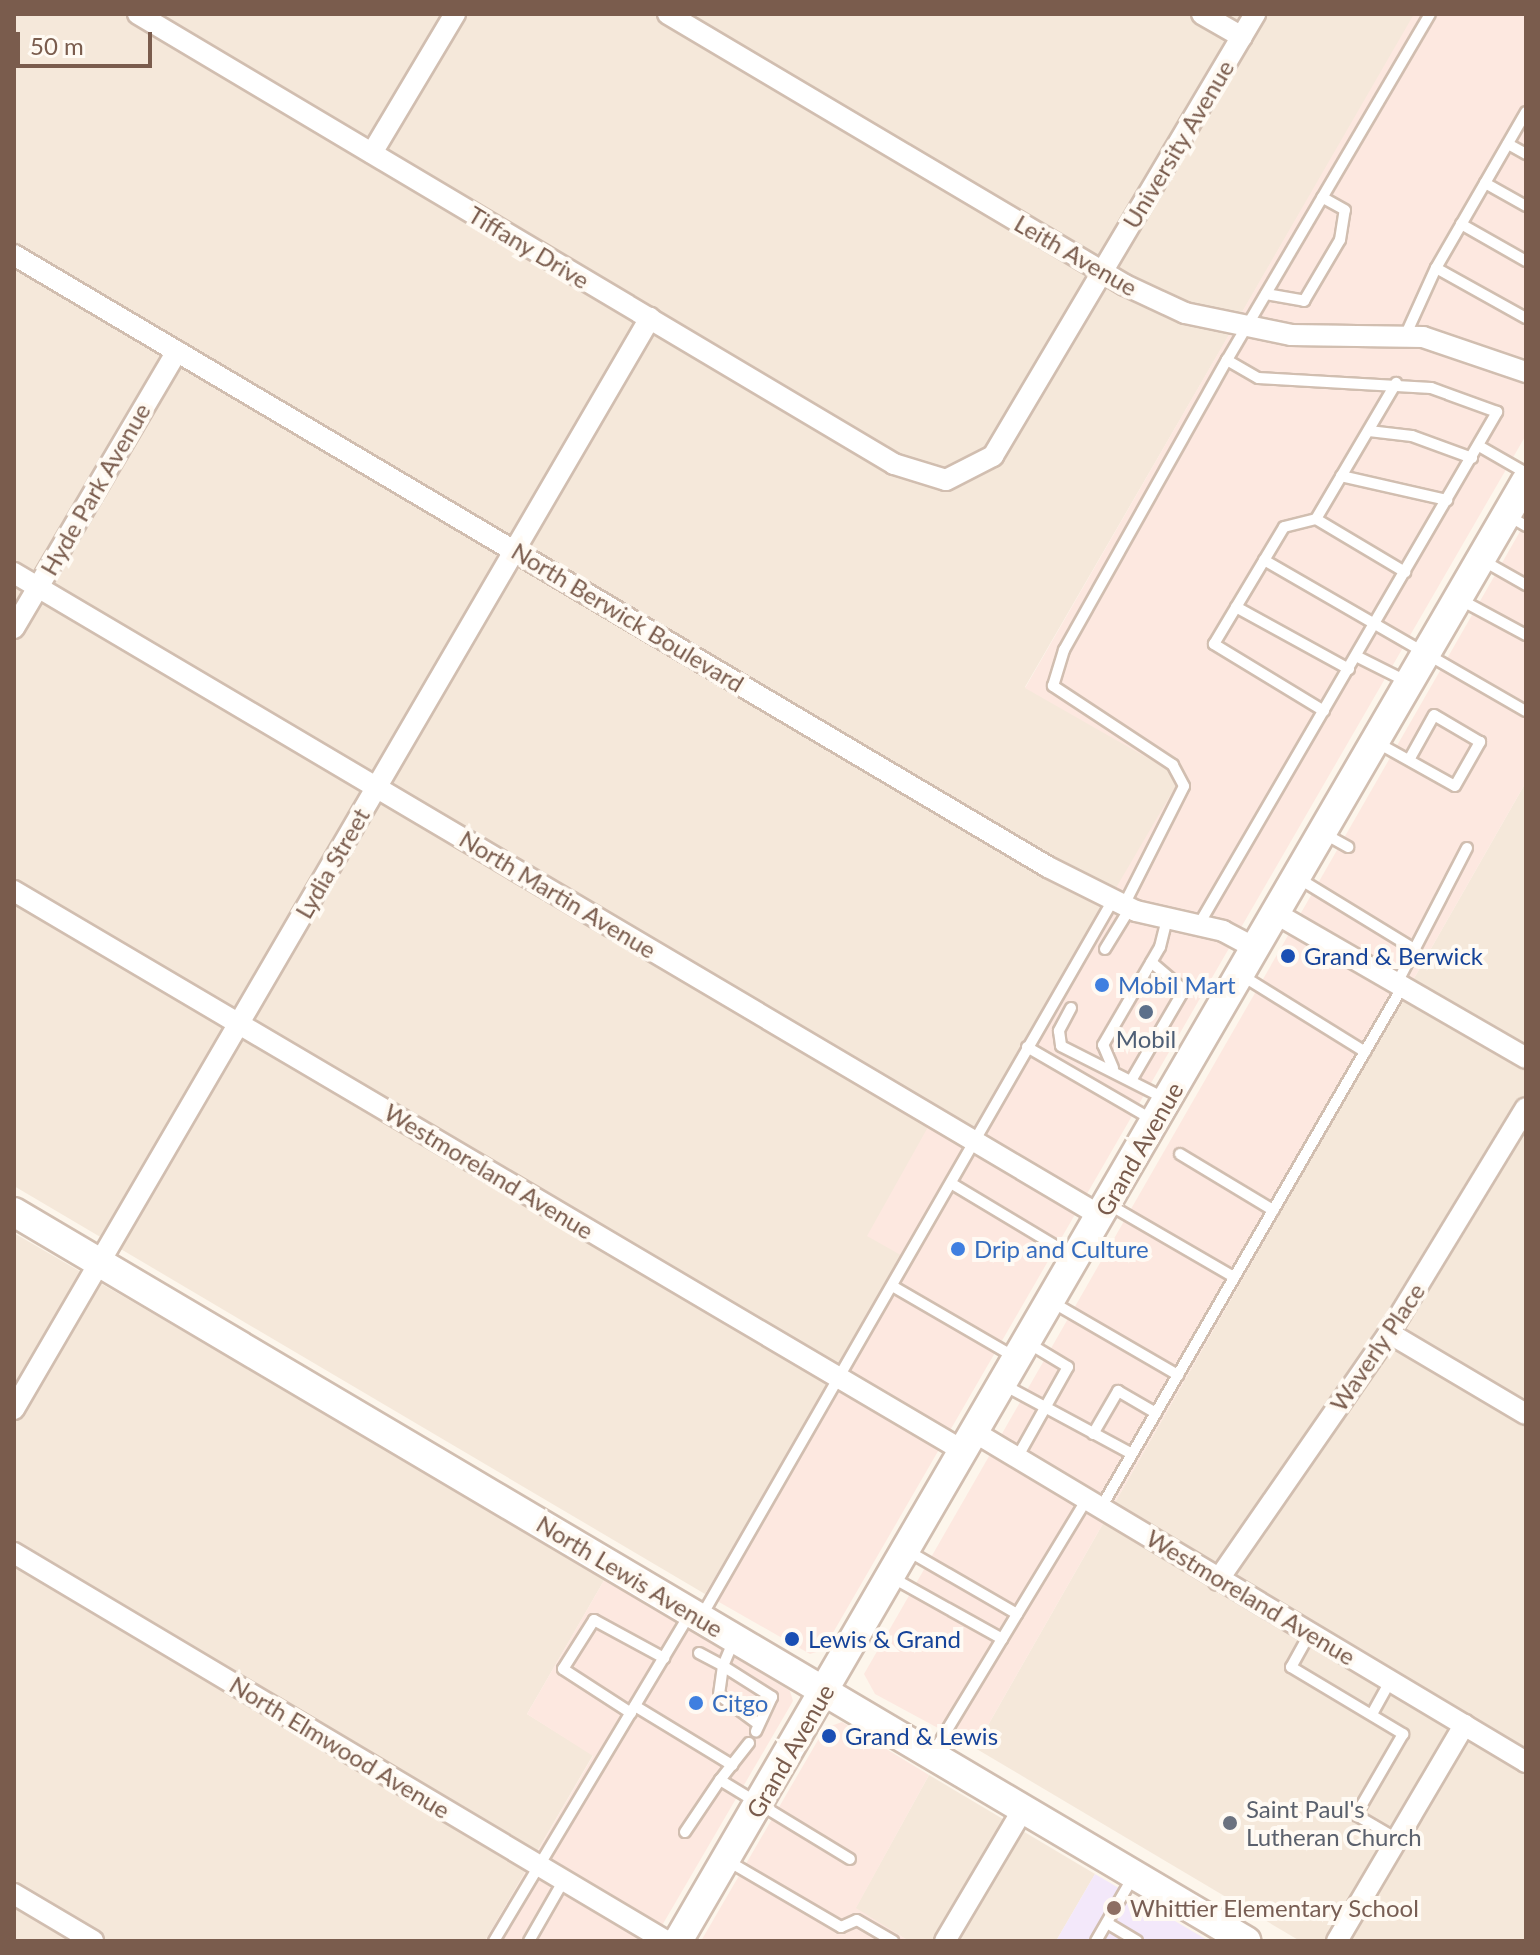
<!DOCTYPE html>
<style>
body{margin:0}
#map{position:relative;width:1540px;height:1955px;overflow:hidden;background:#fdf6ec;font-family:Lato,sans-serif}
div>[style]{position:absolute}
.residential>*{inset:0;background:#f5e8da}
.commercial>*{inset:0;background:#fde8e0}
.education>*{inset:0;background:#f3e8fa}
.roads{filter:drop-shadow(2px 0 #d1beb0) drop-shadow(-2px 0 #d1beb0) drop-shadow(0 2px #d1beb0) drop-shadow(0 -2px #d1beb0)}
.lane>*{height:10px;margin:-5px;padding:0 5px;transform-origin:5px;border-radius:5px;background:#fff}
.street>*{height:20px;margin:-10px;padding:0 10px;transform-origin:10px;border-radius:10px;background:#fff}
.secondary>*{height:28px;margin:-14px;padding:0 14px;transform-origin:14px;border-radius:14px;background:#fff}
.dots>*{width:22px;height:22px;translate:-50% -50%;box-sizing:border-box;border:4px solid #fffaf3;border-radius:50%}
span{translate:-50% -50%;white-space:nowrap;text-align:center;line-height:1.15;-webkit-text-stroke:8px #fffaf3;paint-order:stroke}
.street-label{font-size:24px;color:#7a5c4d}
.transit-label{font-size:24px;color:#164399}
.left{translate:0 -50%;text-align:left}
.shop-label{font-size:24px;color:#366cbe}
.service-label{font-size:24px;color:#4e5e75}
.worship-label{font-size:24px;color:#5b616d}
.education-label{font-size:24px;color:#785e54}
.frame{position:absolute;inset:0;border:16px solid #7a5c4d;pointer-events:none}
.scale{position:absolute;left:16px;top:32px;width:136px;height:36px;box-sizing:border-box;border:4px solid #7a5c4d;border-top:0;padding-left:10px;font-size:24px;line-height:28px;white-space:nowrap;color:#7a5c4d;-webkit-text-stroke:6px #fffaf3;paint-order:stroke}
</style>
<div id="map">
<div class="residential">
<div style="clip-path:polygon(14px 14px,1415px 14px,1025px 687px,1182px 777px,963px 1150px,928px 1127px,906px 1258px,705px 1594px,14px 1186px)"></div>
<div style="clip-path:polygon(1526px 782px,1526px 1941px,1300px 1941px,975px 1748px)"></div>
<div style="clip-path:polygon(14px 1233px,606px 1577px,527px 1714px,593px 1755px,485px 1941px,14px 1941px)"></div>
<div style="clip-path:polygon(929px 1775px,1095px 1874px,1056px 1941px,909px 1941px,855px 1909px)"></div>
</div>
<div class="commercial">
<div style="clip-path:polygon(1414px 14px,1526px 14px,1526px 435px,823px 1650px,810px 1654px,705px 1594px,906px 1258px,867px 1236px,928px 1127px,963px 1149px,1181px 777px,1025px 688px)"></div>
<div style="clip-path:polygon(1526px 521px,1526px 782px,975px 1748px,875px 1694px,864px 1674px)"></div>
<div style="clip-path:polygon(606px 1577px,790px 1691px,793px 1701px,653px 1941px,485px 1941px,593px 1756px,527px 1714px)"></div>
<div style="clip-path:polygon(842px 1722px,929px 1775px,856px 1908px,909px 1941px,701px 1941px,825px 1728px)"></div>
</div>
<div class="education">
<div style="clip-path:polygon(1095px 1874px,1209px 1941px,1056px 1941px)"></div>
</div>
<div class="roads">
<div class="lane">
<div style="left:1526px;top:112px;width:180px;rotate:120deg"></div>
<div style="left:1436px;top:268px;width:103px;rotate:29.1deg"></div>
<div style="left:1508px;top:144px;width:21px;rotate:29deg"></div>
<div style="left:1485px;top:183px;width:47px;rotate:29.3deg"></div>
<div style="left:1461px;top:224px;width:75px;rotate:29.6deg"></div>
<div style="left:1266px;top:294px;width:39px;rotate:10deg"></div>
<div style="left:1304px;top:301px;width:71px;rotate:-59.5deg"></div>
<div style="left:1340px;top:240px;width:30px;rotate:-81deg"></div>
<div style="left:1345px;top:210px;width:26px;rotate:-151deg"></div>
<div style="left:1406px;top:334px;width:72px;rotate:-65.6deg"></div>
<div style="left:1369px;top:431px;width:43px;rotate:6.6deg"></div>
<div style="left:1412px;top:436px;width:64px;rotate:20.1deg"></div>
<div style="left:1479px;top:446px;width:54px;rotate:29.9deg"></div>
<div style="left:1341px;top:476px;width:109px;rotate:12.8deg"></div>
<div style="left:1507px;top:515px;width:22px;rotate:30deg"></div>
<div style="left:1316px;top:519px;width:104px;rotate:30.8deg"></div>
<div style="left:1264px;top:560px;width:302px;rotate:30deg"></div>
<div style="left:1482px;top:560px;width:51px;rotate:29.6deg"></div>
<div style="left:1461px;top:600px;width:74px;rotate:28.3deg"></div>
<div style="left:1236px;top:607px;width:129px;rotate:28.8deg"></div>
<div style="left:1356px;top:656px;width:58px;rotate:26.6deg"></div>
<div style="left:1324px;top:711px;width:129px;rotate:-148.7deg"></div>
<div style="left:1214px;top:644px;width:136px;rotate:-59.1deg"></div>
<div style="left:1284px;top:527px;width:33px;rotate:-14deg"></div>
<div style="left:1316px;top:519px;width:158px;rotate:-59.5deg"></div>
<div style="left:1376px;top:742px;width:90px;rotate:29.1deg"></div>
<div style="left:1455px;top:786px;width:51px;rotate:-60.4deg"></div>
<div style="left:1480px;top:742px;width:53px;rotate:-149.6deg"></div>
<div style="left:1434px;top:715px;width:51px;rotate:119.1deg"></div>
<div style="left:1323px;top:833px;width:29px;rotate:29deg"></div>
<div style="left:1298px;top:878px;width:138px;rotate:31.4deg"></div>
<div style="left:1124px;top:905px;width:133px;rotate:-63.2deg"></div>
<div style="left:1184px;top:786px;width:24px;rotate:-118deg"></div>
<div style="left:1173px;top:765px;width:144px;rotate:-146.6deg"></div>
<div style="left:1053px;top:686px;width:38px;rotate:-73deg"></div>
<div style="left:1064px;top:650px;width:333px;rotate:-60.7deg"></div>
<div style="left:1198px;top:926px;width:595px;rotate:-59.81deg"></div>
<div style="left:1497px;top:412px;width:70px;rotate:-160deg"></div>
<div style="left:1431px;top:388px;width:173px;rotate:-176.7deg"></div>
<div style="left:1258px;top:378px;width:36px;rotate:-150deg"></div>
<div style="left:1227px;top:360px;width:401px;rotate:-59.6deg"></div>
<div style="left:1105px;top:949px;width:48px;rotate:-58.6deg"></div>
<div style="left:1241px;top:975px;width:146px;rotate:31.8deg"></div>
<div style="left:1397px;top:983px;width:152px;rotate:-62.6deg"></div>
<div style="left:1071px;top:1008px;width:26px;rotate:118deg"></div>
<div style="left:1059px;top:1031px;width:15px;rotate:82deg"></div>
<div style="left:1061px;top:1046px;width:118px;rotate:26.8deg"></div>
<div style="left:1027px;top:1047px;width:146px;rotate:30.1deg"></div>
<div style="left:1113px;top:1068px;width:25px;rotate:-113deg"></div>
<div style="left:1103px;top:1045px;width:113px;rotate:-59.8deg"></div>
<div style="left:1160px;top:947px;width:29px;rotate:-76deg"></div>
<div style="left:1132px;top:1079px;width:103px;rotate:-59.7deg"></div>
<div style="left:1184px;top:990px;width:43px;rotate:-139.7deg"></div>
<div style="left:1180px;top:1154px;width:109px;rotate:31.1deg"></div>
<div style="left:954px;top:1185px;width:138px;rotate:31deg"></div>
<div style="left:1108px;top:1204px;width:146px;rotate:30.1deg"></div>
<div style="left:894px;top:1287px;width:138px;rotate:30.1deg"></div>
<div style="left:1052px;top:1302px;width:146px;rotate:30.1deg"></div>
<div style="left:1004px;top:1385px;width:145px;rotate:28.3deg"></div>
<div style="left:1093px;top:1434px;width:50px;rotate:-59.8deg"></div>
<div style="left:1118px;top:1391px;width:44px;rotate:30.1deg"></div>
<div style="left:1018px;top:1456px;width:102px;rotate:-60.7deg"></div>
<div style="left:1068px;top:1367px;width:47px;rotate:-149deg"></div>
<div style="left:1102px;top:1506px;width:601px;rotate:-59.94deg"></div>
<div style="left:908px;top:1551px;width:126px;rotate:30deg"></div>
<div style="left:893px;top:1578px;width:125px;rotate:29.2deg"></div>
<div style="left:701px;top:1617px;width:827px;rotate:-60.12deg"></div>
<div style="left:1310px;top:1633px;width:39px;rotate:119deg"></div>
<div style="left:1291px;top:1667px;width:131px;rotate:30.9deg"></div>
<div style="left:1403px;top:1734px;width:94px;rotate:120.1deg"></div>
<div style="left:1356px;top:1815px;width:48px;rotate:30.3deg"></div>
<div style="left:734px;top:1640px;width:28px;rotate:113deg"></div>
<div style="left:723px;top:1666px;width:58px;rotate:32.3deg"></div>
<div style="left:772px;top:1697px;width:38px;rotate:115deg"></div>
<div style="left:699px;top:1653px;width:27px;rotate:28deg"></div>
<div style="left:723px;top:1666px;width:29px;rotate:98deg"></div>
<div style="left:719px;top:1695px;width:47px;rotate:36.4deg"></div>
<div style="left:635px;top:1706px;width:114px;rotate:31.3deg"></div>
<div style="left:631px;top:1713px;width:81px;rotate:-147.1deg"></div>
<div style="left:563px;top:1669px;width:58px;rotate:-57.7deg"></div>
<div style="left:594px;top:1620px;width:80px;rotate:28.5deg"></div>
<div style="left:1372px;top:1714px;width:38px;rotate:-61deg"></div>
<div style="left:749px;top:1743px;width:47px;rotate:128.1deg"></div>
<div style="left:720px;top:1780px;width:152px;rotate:31.3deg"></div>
<div style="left:933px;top:1753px;width:299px;rotate:-58.8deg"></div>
<div style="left:685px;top:1832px;width:63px;rotate:-56.1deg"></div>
<div style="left:728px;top:1861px;width:131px;rotate:30.3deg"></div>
<div style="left:841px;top:1927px;width:17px;rotate:-24deg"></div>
<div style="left:857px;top:1920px;width:42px;rotate:30.3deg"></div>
<div style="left:1107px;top:1923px;width:35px;rotate:31deg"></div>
<div style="left:494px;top:1941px;width:381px;rotate:-59.1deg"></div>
<div style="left:529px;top:1941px;width:70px;rotate:-60.2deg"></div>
<div style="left:1096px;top:1941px;width:74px;rotate:-60deg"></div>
</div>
<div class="street">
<div style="left:138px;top:14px;width:880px;rotate:30.76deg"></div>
<div style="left:894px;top:464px;width:54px;rotate:17.1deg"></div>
<div style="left:946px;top:480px;width:53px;rotate:-27.1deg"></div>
<div style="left:993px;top:456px;width:514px;rotate:-59.34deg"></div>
<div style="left:668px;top:14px;width:531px;rotate:30.67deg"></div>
<div style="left:1125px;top:285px;width:66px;rotate:25deg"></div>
<div style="left:1185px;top:313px;width:108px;rotate:11.7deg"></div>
<div style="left:1291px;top:335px;width:132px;rotate:0.9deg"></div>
<div style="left:1423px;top:337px;width:109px;rotate:18.8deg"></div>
<div style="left:1202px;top:14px;width:46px;rotate:29.9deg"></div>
<div style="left:372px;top:153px;width:162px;rotate:-59.2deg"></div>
<div style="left:14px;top:255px;width:1202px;rotate:30.62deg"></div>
<div style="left:1048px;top:867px;width:98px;rotate:26.6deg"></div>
<div style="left:1136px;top:911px;width:89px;rotate:12.9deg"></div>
<div style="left:1223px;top:931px;width:36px;rotate:28deg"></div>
<div style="left:14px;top:573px;width:1263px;rotate:30.61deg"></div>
<div style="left:14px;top:628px;width:321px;rotate:-59.5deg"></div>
<div style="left:14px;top:891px;width:1104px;rotate:30.54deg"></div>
<div style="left:1275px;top:913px;width:290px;rotate:30deg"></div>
<div style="left:1389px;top:1333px;width:159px;rotate:30.6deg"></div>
<div style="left:14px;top:1409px;width:1263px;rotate:-59.76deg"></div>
<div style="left:976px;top:1433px;width:641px;rotate:30.89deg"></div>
<div style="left:14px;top:1553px;width:759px;rotate:30.76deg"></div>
<div style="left:1218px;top:1580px;width:300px;rotate:-55.3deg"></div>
<div style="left:1389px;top:1333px;width:263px;rotate:-58.7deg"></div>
<div style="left:14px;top:1894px;width:92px;rotate:30.7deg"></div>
<div style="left:945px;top:1941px;width:153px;rotate:-59.4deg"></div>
<div style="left:1337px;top:1941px;width:251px;rotate:-59.5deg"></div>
</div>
<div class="secondary">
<div style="left:14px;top:1212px;width:1432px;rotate:30.61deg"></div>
<div style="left:678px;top:1941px;width:1688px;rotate:-59.85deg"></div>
</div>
</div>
<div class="dots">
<div style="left:1288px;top:956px;background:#1a4fb4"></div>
<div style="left:1102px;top:985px;background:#3f7fe0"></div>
<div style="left:1146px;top:1012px;background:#5c6f8a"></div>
<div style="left:958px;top:1249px;background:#3f7fe0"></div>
<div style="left:792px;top:1639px;background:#1a4fb4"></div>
<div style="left:696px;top:1703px;background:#3f7fe0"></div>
<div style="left:829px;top:1736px;background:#1a4fb4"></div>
<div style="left:1230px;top:1823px;background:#6b7280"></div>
<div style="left:1114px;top:1908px;background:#8d6e63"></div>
</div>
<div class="street-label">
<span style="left:1178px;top:144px;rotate:-59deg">University Avenue</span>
<span style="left:529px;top:247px;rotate:31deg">Tiffany Drive</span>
<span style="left:1076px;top:255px;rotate:30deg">Leith Avenue</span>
<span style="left:95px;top:489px;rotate:-60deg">Hyde Park Avenue</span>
<span style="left:628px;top:617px;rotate:31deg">North Berwick Boulevard</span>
<span style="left:332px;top:863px;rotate:-60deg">Lydia Street</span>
<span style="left:558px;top:894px;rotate:31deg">North Martin Avenue</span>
<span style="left:1139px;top:1149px;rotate:-60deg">Grand Avenue</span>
<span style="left:489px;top:1171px;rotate:31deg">Westmoreland Avenue</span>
<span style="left:1377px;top:1347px;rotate:-56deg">Waverly Place</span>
<span style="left:630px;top:1576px;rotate:31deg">North Lewis Avenue</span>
<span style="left:1251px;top:1597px;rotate:31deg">Westmoreland Avenue</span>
<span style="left:340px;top:1747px;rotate:31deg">North Elmwood Avenue</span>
<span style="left:790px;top:1751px;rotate:-60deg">Grand Avenue</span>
</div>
<div class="transit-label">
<span class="left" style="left:1304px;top:956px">Grand &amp; Berwick</span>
<span class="left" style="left:808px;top:1639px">Lewis &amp; Grand</span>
<span class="left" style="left:845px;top:1736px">Grand &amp; Lewis</span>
</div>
<div class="shop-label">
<span class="left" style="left:1118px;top:985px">Mobil Mart</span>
<span class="left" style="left:974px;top:1249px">Drip and Culture</span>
<span class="left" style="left:712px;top:1703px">Citgo</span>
</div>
<div class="service-label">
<span style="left:1146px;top:1039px">Mobil</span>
</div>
<div class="worship-label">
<span class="left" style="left:1246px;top:1823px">Saint Paul's<br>Lutheran Church</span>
</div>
<div class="education-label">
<span class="left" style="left:1130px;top:1908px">Whittier Elementary School</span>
</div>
<div class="frame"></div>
<div class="scale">50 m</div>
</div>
